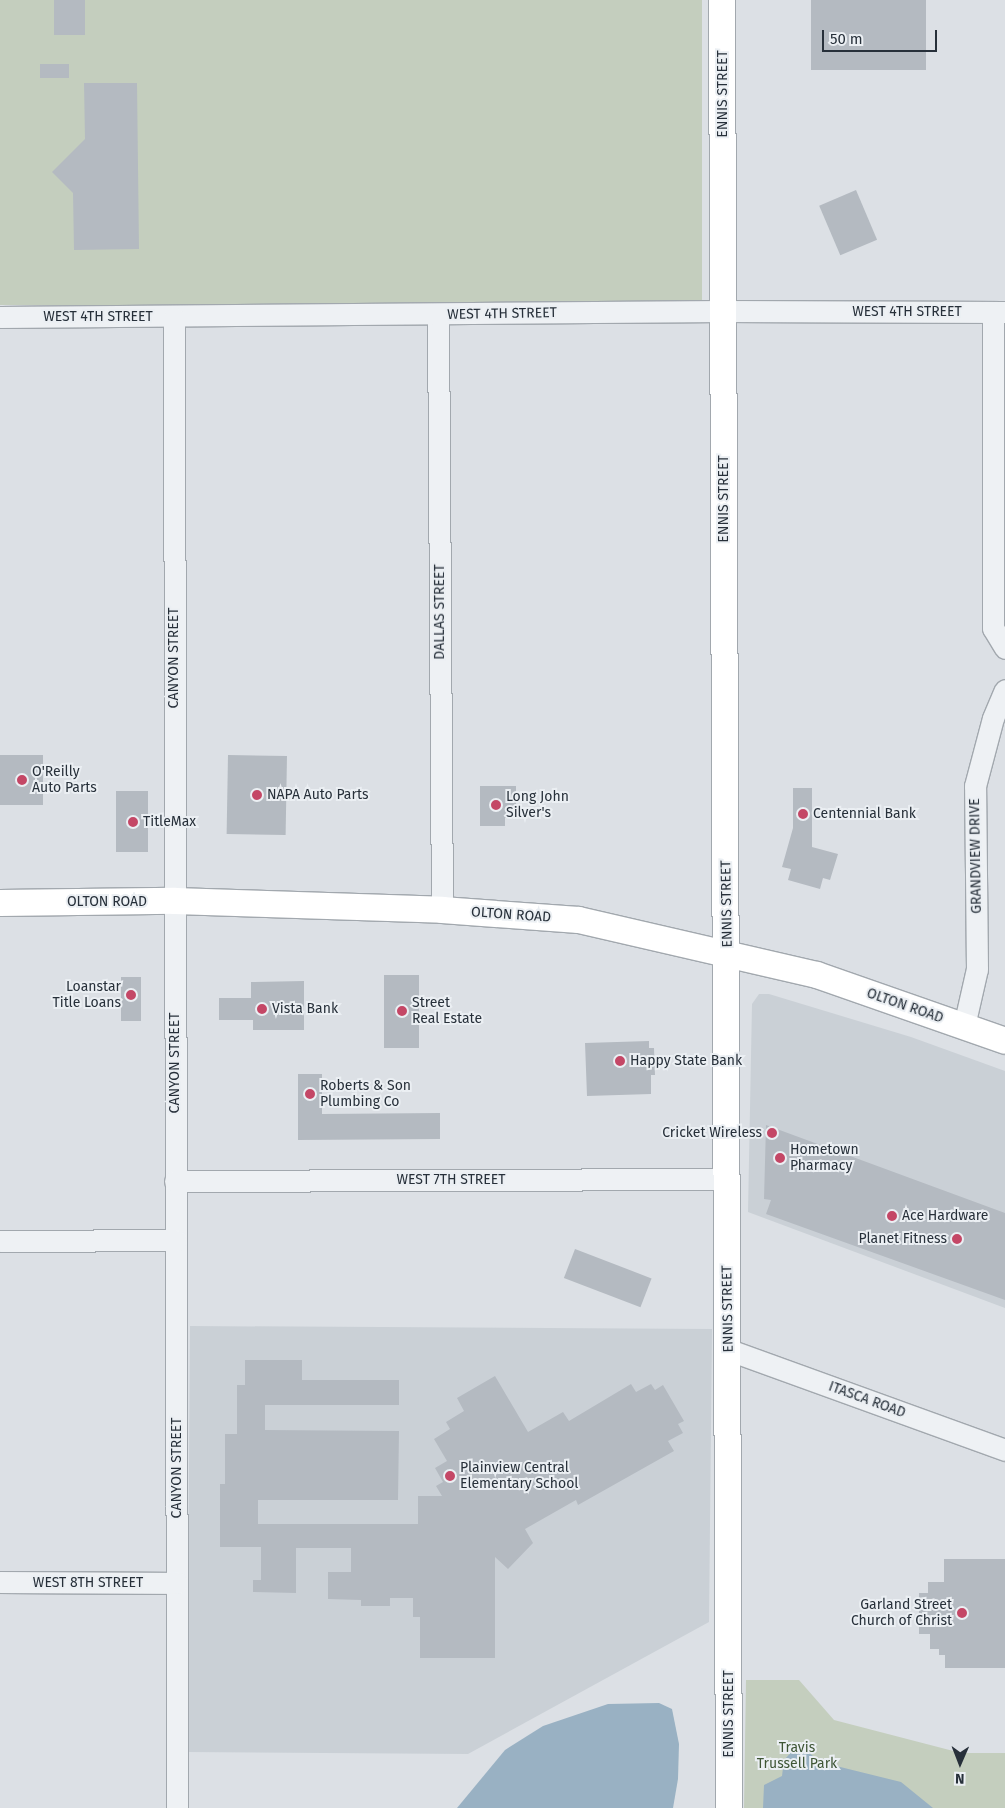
<!DOCTYPE html>
<style>
body{margin:0}
#map{position:relative;width:1005px;height:1808px;overflow:hidden;background:#dce0e5;font-family:"Fira Sans",sans-serif}
div>[style]{position:absolute}
.built>*{inset:0;background:#cad0d6}
.green>*{inset:0;background:#c4cebe;transform-origin:0 0}
.water>*{inset:0;background:#99b1c3}
.building>*{inset:0;background:#b4bac1;transform-origin:0 0}
.roads{filter:drop-shadow(1px 0 #a2a8ae) drop-shadow(-1px 0 #a2a8ae) drop-shadow(0 1px #a2a8ae) drop-shadow(0 -1px #a2a8ae)}
.minor>*{height:21px;margin:-10.5px;padding:0 10.5px;transform-origin:10.5px;border-radius:10.5px;background:#eef1f4}
.major>*{height:26px;margin:-13px;padding:0 13px;transform-origin:13px;border-radius:13px;background:#fff}
.dots>*{width:14px;height:14px;translate:-50% -50%;box-sizing:border-box;border:2px solid #ebeff3;border-radius:50%}
span{translate:-50% -50%;white-space:nowrap;text-align:center;line-height:1.15;-webkit-text-stroke:4px #ebeff3;paint-order:stroke}
.street-label{font-size:14px;color:#27303a}
.poi-label{font-size:14px;color:#27303a}
.left{translate:0 -50%;text-align:left}
.right{translate:-100% -50%;text-align:right}
.park-label{font-size:14px;color:#3e5535}
.north{position:absolute;left:935px;top:1738px;width:50px;height:50px;-webkit-text-stroke:4px #ebeff3;paint-order:stroke;rotate:181deg;font-size:14px;font-weight:700;line-height:20px;text-align:center;color:#27303a}
.north::after{content:'';display:block;margin:auto;width:18px;height:22px;background:#27303a;clip-path:polygon(50% 0,100% 100%,50% 72%,0 100%)}
.scale{position:absolute;left:822px;top:30px;width:115px;height:22px;box-sizing:border-box;border:2px solid #27303a;border-top:0;padding-left:6px;font-size:15px;line-height:18px;white-space:nowrap;color:#27303a;-webkit-text-stroke:4px #ebeff3;paint-order:stroke}
</style>
<div id="map">
<div class="built">
<div style="clip-path:polygon(759px 994px,769px 994px,911px 1037px,1005px 1071px,1005px 1308px,748px 1212px,752px 1004px)"></div>
<div style="clip-path:polygon(190px 1326px,712px 1329px,709px 1622px,468px 1754px,187px 1752px)"></div>
</div>
<div class="green">
<div style="left:0;top:0;width:702px;height:305px"></div>
<div style="clip-path:polygon(746px 1680px,799px 1680px,834px 1720px,961px 1753px,1005px 1753px,1005px 1808px,744px 1808px)"></div>
</div>
<div class="water">
<div style="clip-path:polygon(659px 1703px,672px 1709px,679px 1744px,678px 1779px,673px 1808px,457px 1808px,505px 1750px,543px 1726px,608px 1704px)"></div>
<div style="clip-path:polygon(799px 1744px,820px 1762px,901px 1782px,933px 1808px,763px 1808px,764px 1785px,782px 1776px,784px 1760px)"></div>
</div>
<div class="building">
<div style="left:54px;top:0;width:31px;height:35px"></div>
<div style="left:811px;top:0;width:115px;height:70px"></div>
<div style="left:69px;top:64px;width:14px;height:29px;rotate:90deg"></div>
<div style="clip-path:polygon(84px 83px,137px 83px,139px 249px,74px 250px,73px 193px,52px 172px,85px 139px)"></div>
<div style="left:856px;top:190px;width:54px;height:40px;rotate:67deg"></div>
<div style="left:0;top:755px;width:43px;height:50px"></div>
<div style="left:228px;top:755px;width:59px;height:79px;rotate:1deg"></div>
<div style="clip-path:polygon(480px 786px,516px 786px,516px 818px,505px 818px,505px 826px,480px 826px)"></div>
<div style="clip-path:polygon(793px 788px,812px 788px,812px 847px,838px 854px,830px 880px,823px 878px,820px 889px,788px 880px,791px 869px,782px 867px,793px 828px)"></div>
<div style="left:116px;top:791px;width:32px;height:61px"></div>
<div style="left:384px;top:975px;width:35px;height:73px"></div>
<div style="left:121px;top:977px;width:20px;height:44px"></div>
<div style="clip-path:polygon(304px 981px,304px 1030px,253px 1030px,253px 1020px,219px 1020px,219px 998px,251px 998px,251px 982px)"></div>
<div style="clip-path:polygon(649px 1041px,649px 1048px,654px 1048px,655px 1075px,651px 1075px,651px 1094px,587px 1096px,585px 1043px)"></div>
<div style="clip-path:polygon(298px 1074px,322px 1074px,322px 1114px,440px 1113px,440px 1139px,298px 1140px)"></div>
<div style="clip-path:polygon(766px 1125px,1005px 1213px,1005px 1300px,766px 1214px,771px 1200px,764px 1199px)"></div>
<div style="left:575px;top:1249px;width:82px;height:31px;rotate:21deg"></div>
<div style="clip-path:polygon(245px 1360px,302px 1360px,302px 1380px,399px 1380px,399px 1405px,265px 1405px,265px 1430px,399px 1431px,398px 1500px,258px 1500px,258px 1524px,418px 1524px,418px 1496px,442px 1496px,436px 1486px,443px 1482px,435px 1468px,447px 1461px,434px 1439px,450px 1429px,446px 1422px,464px 1411px,457px 1398px,495px 1376px,528px 1432px,563px 1412px,569px 1421px,631px 1384px,636px 1392px,651px 1384px,655px 1390px,663px 1385px,684px 1421px,678px 1424px,683px 1433px,668px 1441px,674px 1451px,578px 1505px,576px 1500px,525px 1529px,533px 1543px,508px 1569px,495px 1557px,495px 1658px,420px 1658px,420px 1617px,413px 1617px,413px 1598px,390px 1598px,390px 1606px,361px 1606px,361px 1600px,328px 1599px,328px 1572px,351px 1572px,351px 1548px,296px 1548px,296px 1593px,253px 1592px,253px 1580px,261px 1580px,261px 1547px,220px 1547px,220px 1484px,225px 1484px,225px 1434px,237px 1434px,237px 1385px,245px 1385px)"></div>
<div style="clip-path:polygon(944px 1559px,1005px 1559px,1005px 1668px,945px 1668px,945px 1655px,939px 1655px,939px 1649px,930px 1649px,930px 1634px,919px 1634px,919px 1593px,928px 1593px,928px 1582px,944px 1582px)"></div>
</div>
<div class="roads">
<div class="minor">
<div style="left:993px;top:312px;width:316px;rotate:90deg"></div>
<div style="left:993px;top:628px;width:23px;rotate:59deg"></div>
<div style="left:438px;top:314px;width:596px;rotate:89.62deg"></div>
<div style="left:0;top:317px;width:723px;rotate:-0.48deg"></div>
<div style="left:723px;top:311px;width:282px;rotate:0.2deg"></div>
<div style="left:174px;top:318px;width:1490px;rotate:89.88deg"></div>
<div style="left:964px;top:1026px;width:58px;rotate:-77.2deg"></div>
<div style="left:977px;top:969px;width:183px;rotate:-90.6deg"></div>
<div style="left:975px;top:786px;width:70px;rotate:-75.2deg"></div>
<div style="left:993px;top:718px;width:30px;rotate:-67deg"></div>
<div style="left:175px;top:1181px;width:551px;rotate:-0.21deg"></div>
<div style="left:0;top:1241px;width:176px;rotate:-0.3deg"></div>
<div style="left:729px;top:1350px;width:294px;rotate:19.9deg"></div>
<div style="left:0;top:1582px;width:177px;rotate:0.3deg"></div>
</div>
<div class="major">
<div style="left:722px;top:0;width:1808px;rotate:89.78deg"></div>
<div style="left:0;top:903px;width:175px;rotate:-0.7deg"></div>
<div style="left:175px;top:901px;width:267px;rotate:1.9deg"></div>
<div style="left:442px;top:910px;width:137px;rotate:4.2deg"></div>
<div style="left:579px;top:920px;width:244px;rotate:13deg"></div>
<div style="left:817px;top:975px;width:199px;rotate:19.3deg"></div>
</div>
</div>
<div class="dots">
<div style="left:22px;top:780px;background:#c44766"></div>
<div style="left:257px;top:795px;background:#c44766"></div>
<div style="left:496px;top:805px;background:#c44766"></div>
<div style="left:803px;top:814px;background:#c44766"></div>
<div style="left:133px;top:822px;background:#c44766"></div>
<div style="left:131px;top:995px;background:#c44766"></div>
<div style="left:262px;top:1009px;background:#c44766"></div>
<div style="left:402px;top:1011px;background:#c44766"></div>
<div style="left:620px;top:1061px;background:#c44766"></div>
<div style="left:310px;top:1094px;background:#c44766"></div>
<div style="left:772px;top:1133px;background:#c44766"></div>
<div style="left:780px;top:1158px;background:#c44766"></div>
<div style="left:892px;top:1216px;background:#c44766"></div>
<div style="left:957px;top:1239px;background:#c44766"></div>
<div style="left:450px;top:1476px;background:#c44766"></div>
<div style="left:962px;top:1613px;background:#c44766"></div>
</div>
<div class="street-label">
<span style="left:723px;top:94px;rotate:-90deg">ENNIS STREET</span>
<span style="left:907px;top:312px">WEST 4TH STREET</span>
<span style="left:502px;top:314px;rotate:-1deg">WEST 4TH STREET</span>
<span style="left:98px;top:317px">WEST 4TH STREET</span>
<span style="left:724px;top:499px;rotate:-90deg">ENNIS STREET</span>
<span style="left:440px;top:612px;rotate:-90deg">DALLAS STREET</span>
<span style="left:174px;top:658px;rotate:-90deg">CANYON STREET</span>
<span style="left:976px;top:856px;rotate:-91deg">GRANDVIEW DRIVE</span>
<span style="left:107px;top:902px">OLTON ROAD</span>
<span style="left:727px;top:904px;rotate:-91deg">ENNIS STREET</span>
<span style="left:511px;top:915px;rotate:4deg">OLTON ROAD</span>
<span style="left:905px;top:1006px;rotate:19deg">OLTON ROAD</span>
<span style="left:175px;top:1063px;rotate:-90deg">CANYON STREET</span>
<span style="left:451px;top:1180px">WEST 7TH STREET</span>
<span style="left:728px;top:1309px;rotate:-91deg">ENNIS STREET</span>
<span style="left:867px;top:1400px;rotate:20deg">ITASCA ROAD</span>
<span style="left:177px;top:1468px;rotate:-90deg">CANYON STREET</span>
<span style="left:88px;top:1583px">WEST 8TH STREET</span>
<span style="left:729px;top:1714px;rotate:-90deg">ENNIS STREET</span>
</div>
<div class="poi-label">
<span class="left" style="left:32px;top:780px">O'Reilly<br>Auto Parts</span>
<span class="left" style="left:267px;top:795px">NAPA Auto Parts</span>
<span class="left" style="left:506px;top:805px">Long John<br>Silver's</span>
<span class="left" style="left:813px;top:814px">Centennial Bank</span>
<span class="left" style="left:143px;top:822px">TitleMax</span>
<span class="right" style="left:121px;top:995px">Loanstar<br>Title Loans</span>
<span class="left" style="left:412px;top:1011px">Street<br>Real Estate</span>
<span class="left" style="left:272px;top:1009px">Vista Bank</span>
<span class="left" style="left:630px;top:1061px">Happy State Bank</span>
<span class="left" style="left:320px;top:1094px">Roberts &amp; Son<br>Plumbing Co</span>
<span class="right" style="left:762px;top:1133px">Cricket Wireless</span>
<span class="left" style="left:790px;top:1158px">Hometown<br>Pharmacy</span>
<span class="left" style="left:902px;top:1216px">Ace Hardware</span>
<span class="right" style="left:947px;top:1239px">Planet Fitness</span>
<span class="left" style="left:460px;top:1476px">Plainview Central<br>Elementary School</span>
<span class="right" style="left:952px;top:1613px">Garland Street<br>Church of Christ</span>
</div>
<div class="park-label">
<span style="left:797px;top:1756px">Travis<br>Trussell Park</span>
</div>
<div class="north">N</div>
<div class="scale">50 m</div>
</div>
